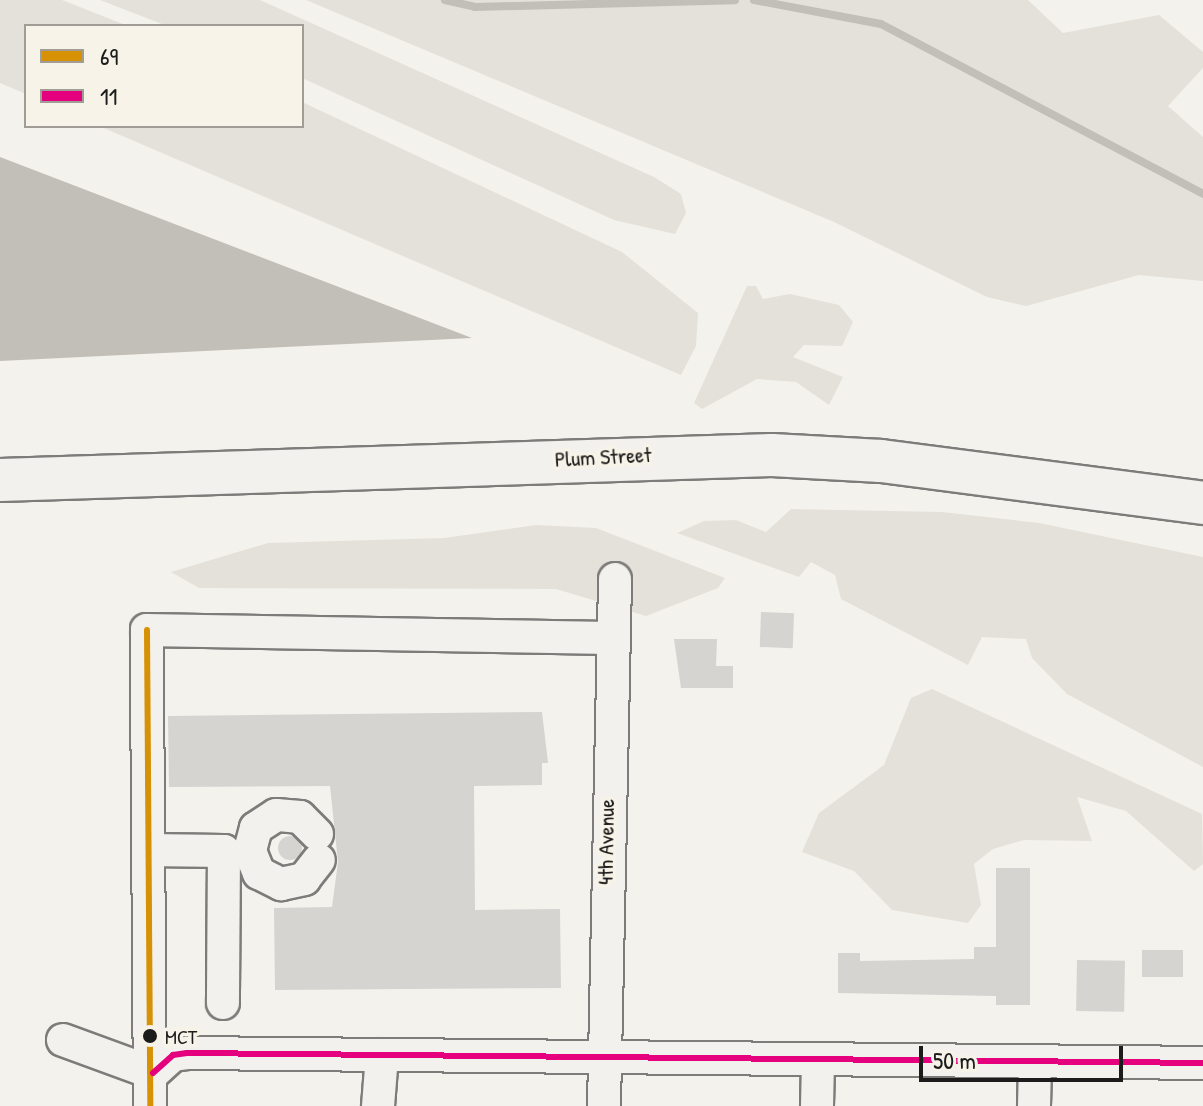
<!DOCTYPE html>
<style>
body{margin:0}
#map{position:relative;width:1203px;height:1106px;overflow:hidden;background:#f4f2ec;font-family:"Patrick Hand",sans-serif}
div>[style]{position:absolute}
.green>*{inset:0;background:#e4e1da}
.water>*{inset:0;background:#c2bfb8}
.stream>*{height:8px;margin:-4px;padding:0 4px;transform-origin:4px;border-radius:4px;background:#c2bfb8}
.building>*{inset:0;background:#d5d4d0;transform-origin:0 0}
.round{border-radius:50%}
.roads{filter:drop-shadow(2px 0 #7d7c7a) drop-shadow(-2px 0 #7d7c7a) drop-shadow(0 2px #7d7c7a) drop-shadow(0 -2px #7d7c7a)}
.minor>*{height:32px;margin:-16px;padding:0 16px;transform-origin:16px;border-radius:16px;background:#f2f1ed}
.major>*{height:42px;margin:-21px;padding:0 21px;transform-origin:21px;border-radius:21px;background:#f2f1ed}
.bus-1>*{height:6px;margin:-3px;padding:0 3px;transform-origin:3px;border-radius:3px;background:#d69104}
.bus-2>*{height:6px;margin:-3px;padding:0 3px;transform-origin:3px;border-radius:3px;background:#e5007d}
.dots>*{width:22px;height:22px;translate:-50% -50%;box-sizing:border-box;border:4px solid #f7f3e8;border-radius:50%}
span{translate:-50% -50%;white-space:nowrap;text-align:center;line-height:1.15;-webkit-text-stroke:7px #f7f3e8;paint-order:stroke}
.bus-label{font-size:20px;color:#1c1c1c}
.left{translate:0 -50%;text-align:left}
.street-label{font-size:22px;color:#1c1c1c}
.legend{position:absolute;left:24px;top:24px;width:280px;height:104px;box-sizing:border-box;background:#f7f3e8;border:2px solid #9f9d96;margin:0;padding:10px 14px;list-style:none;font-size:24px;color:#1c1c1c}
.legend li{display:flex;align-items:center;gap:16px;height:40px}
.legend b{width:40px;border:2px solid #9f9d96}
.scale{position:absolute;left:919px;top:1046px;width:204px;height:36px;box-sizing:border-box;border:4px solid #1c1c1c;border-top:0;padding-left:10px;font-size:24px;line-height:28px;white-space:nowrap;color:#1c1c1c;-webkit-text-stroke:6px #f7f3e8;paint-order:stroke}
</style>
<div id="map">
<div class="green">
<div style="clip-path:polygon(0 0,62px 0,128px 26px,26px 26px,26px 94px,0 83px)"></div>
<div style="clip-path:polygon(100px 0,260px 0,654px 177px,681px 194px,686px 213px,675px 234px,614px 220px,302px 78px,302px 26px,167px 26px)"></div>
<div style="clip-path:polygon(306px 0,1028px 0,1063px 33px,1159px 15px,1203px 52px,1203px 68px,1168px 106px,1203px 137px,1203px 281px,1139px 275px,1026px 306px,987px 297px,834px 222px)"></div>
<div style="clip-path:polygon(302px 102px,622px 252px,698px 313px,696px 346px,681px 375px,99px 126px,302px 126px)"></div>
<div style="clip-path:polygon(747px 286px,756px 286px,763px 299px,790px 294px,839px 305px,853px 322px,842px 346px,804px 345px,793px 357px,843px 377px,829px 405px,796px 382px,757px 379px,702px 409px,694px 403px)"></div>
<div style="clip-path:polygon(791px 509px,942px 512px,1039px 523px,1203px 557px,1203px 767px,1067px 694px,1032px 658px,1026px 639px,982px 637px,968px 665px,841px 599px,835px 575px,811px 562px,799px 577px,677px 533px,704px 521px,736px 520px,766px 532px)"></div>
<div style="clip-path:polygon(536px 525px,596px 528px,725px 578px,718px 588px,646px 616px,556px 589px,199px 588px,171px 572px,268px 543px,444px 538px)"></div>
<div style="clip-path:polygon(932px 689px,1202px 814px,1203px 864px,1194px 871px,1126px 811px,1077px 797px,1092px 841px,1024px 840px,993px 849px,974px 864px,981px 905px,968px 923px,892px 910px,854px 871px,802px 852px,819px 813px,884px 765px,911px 698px)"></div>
</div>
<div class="water">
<div style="clip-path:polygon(0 157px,472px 338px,0 361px)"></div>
</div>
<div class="stream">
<div style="left:445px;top:0;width:31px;rotate:13deg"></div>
<div style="left:475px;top:7px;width:260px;rotate:-1.5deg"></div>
<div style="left:754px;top:0;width:129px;rotate:10.7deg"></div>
<div style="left:881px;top:24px;width:364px;rotate:27.8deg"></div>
</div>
<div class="building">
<div style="left:761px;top:612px;width:33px;height:35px;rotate:2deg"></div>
<div style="clip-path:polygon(674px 639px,717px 639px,716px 666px,733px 666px,733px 688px,681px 688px)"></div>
<div style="clip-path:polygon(542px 712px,548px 763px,542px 763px,542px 785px,474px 786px,475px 910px,560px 909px,561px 988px,275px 990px,274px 908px,332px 907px,338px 862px,330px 786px,169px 787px,168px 716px)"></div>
<div class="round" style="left:278px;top:836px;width:24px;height:24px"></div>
<div style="clip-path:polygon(996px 868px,1030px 868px,1030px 1005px,996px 1005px,996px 996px,838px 993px,838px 953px,860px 953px,860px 961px,974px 959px,974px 947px,996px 947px)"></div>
<div style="left:1183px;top:950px;width:27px;height:41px;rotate:90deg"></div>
<div style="left:1077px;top:960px;width:48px;height:51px;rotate:1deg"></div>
</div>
<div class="roads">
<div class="minor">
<div style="left:317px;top:834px;width:24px;rotate:-135deg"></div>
<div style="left:300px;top:817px;width:24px;rotate:-175deg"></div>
<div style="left:276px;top:815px;width:24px;rotate:147deg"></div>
<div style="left:256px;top:828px;width:24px;rotate:105deg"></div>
<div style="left:250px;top:851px;width:24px;rotate:68deg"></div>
<div style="left:259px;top:873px;width:25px;rotate:27deg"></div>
<div style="left:281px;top:884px;width:24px;rotate:-12deg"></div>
<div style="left:304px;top:879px;width:24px;rotate:-52deg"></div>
<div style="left:148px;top:850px;width:76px;rotate:0.8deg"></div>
<div style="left:224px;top:851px;width:152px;rotate:90.4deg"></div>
<div style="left:63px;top:1040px;width:96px;rotate:20.1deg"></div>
<div style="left:153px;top:1073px;width:27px;rotate:-42deg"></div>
<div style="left:173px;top:1055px;width:14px;rotate:-8deg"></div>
<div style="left:187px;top:1053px;width:1016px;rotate:0.56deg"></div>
<div style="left:150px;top:1106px;width:476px;rotate:-90.4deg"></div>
<div style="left:147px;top:630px;width:462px;rotate:1deg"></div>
<div style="left:378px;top:1106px;width:51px;rotate:-85.5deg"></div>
<div style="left:604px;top:1106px;width:527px;rotate:-88.8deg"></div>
<div style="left:817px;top:1106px;width:44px;rotate:-88.7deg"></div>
<div style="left:1034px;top:1106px;width:42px;rotate:-88.6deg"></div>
</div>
<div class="major">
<div style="left:0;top:480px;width:772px;rotate:-1.85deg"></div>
<div style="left:772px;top:455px;width:109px;rotate:3.2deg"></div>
<div style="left:881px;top:461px;width:325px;rotate:7.4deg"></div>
</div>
</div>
<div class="bus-1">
<div style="left:147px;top:630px;width:476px;rotate:89.6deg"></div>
</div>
<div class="bus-2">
<div style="left:153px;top:1073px;width:27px;rotate:-42deg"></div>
<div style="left:173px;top:1055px;width:14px;rotate:-8deg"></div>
<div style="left:187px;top:1053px;width:1016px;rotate:0.56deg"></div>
</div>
<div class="dots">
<div style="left:150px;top:1036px;background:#1c1c1c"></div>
</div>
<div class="bus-label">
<span class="left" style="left:165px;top:1036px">MCT</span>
</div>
<div class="street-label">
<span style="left:603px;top:457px;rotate:-3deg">Plum Street</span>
<span style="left:606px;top:842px;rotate:-89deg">4th Avenue</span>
</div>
<ul class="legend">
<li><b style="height:10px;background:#d69104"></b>69</li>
<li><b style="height:10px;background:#e5007d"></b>11</li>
</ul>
<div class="scale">50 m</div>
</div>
